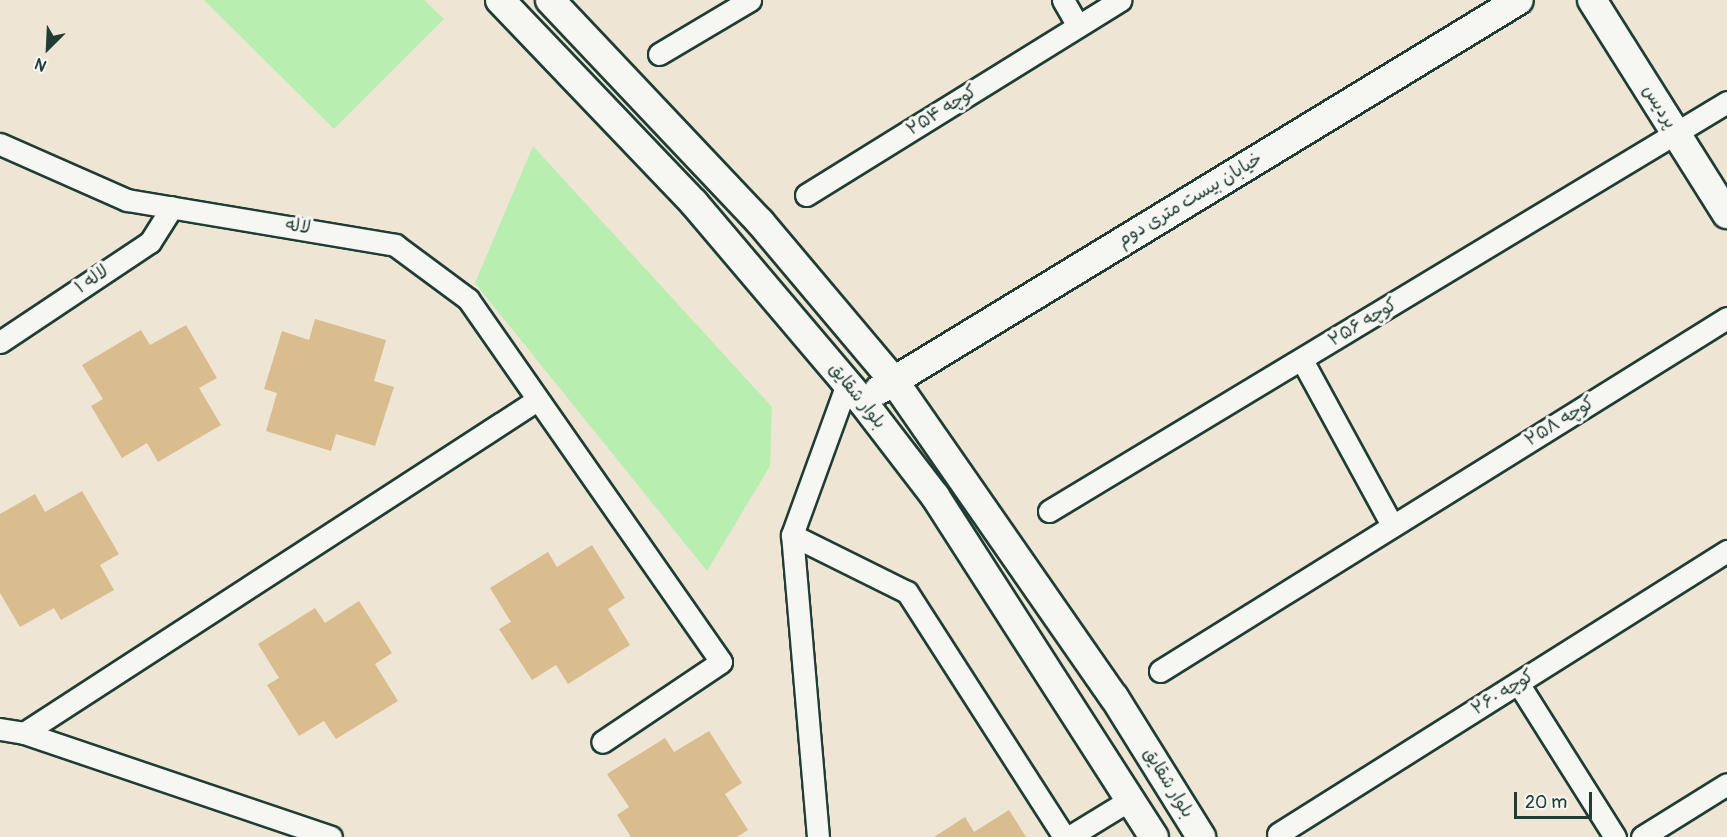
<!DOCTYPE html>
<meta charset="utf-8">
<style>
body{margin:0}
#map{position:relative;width:1727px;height:837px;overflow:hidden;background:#eee5d4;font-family:Pangolin,"Playpen Sans Arabic",sans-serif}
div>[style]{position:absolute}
.green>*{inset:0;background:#b8efb1}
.building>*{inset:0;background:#dabd8e}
.roads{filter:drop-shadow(2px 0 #1f3d34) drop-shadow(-2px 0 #1f3d34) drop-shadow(0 2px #1f3d34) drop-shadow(0 -2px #1f3d34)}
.street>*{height:21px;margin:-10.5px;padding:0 10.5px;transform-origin:10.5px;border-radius:10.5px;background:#f6f6f2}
.secondary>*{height:28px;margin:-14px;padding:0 14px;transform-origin:14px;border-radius:14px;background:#f6f6f2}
span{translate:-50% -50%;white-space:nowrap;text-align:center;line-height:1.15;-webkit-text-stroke:6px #f6f6f2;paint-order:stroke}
.street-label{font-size:18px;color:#1f3d34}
.north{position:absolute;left:18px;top:18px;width:60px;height:60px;-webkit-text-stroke:4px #f6f6f2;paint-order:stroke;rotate:204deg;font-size:16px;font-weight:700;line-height:24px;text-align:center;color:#1f3d34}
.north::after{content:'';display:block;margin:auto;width:21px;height:27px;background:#1f3d34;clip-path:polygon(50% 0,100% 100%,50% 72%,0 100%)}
.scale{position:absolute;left:1514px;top:792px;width:78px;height:27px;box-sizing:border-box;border:3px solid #1f3d34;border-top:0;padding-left:8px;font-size:18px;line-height:21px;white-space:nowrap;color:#1f3d34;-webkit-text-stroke:4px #f6f6f2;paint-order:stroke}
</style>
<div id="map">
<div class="green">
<div style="clip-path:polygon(204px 0,424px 0,444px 19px,334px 129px)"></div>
<div style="clip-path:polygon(533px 146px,772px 407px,770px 466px,707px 571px,475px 283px)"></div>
</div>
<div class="building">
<div style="clip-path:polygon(315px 319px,386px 340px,374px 381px,394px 387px,375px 446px,336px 434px,331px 451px,266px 431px,277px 393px,264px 389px,282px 331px,309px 340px)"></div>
<div style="clip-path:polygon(186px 325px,217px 378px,199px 388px,221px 425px,158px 462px,147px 443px,122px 458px,91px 406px,103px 399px,82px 365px,141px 330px,150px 345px)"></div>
<div style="clip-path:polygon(82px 491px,119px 554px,100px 565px,114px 590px,61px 620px,54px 608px,20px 627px,0 593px,0 514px,35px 494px,45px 512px)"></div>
<div style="clip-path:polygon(592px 545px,625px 598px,608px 609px,630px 645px,568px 684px,556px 665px,532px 680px,499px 629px,511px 622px,490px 588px,548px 552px,557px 567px)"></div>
<div style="clip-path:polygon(359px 601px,392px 653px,375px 664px,398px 701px,336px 739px,324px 721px,299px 736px,267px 685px,279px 678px,258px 644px,315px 608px,325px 623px)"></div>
<div style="clip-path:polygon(709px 731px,742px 783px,725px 794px,748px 830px,737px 837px,631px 837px,617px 815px,629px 807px,607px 774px,665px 738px,674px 752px)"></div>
<div style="clip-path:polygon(1009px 810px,1026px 837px,934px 837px,965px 817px,974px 832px)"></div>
</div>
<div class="roads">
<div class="street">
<div style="left:1063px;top:0;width:30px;rotate:60deg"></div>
<div style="left:659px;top:54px;width:106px;rotate:-30.7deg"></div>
<div style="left:0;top:144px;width:139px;rotate:23.8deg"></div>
<div style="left:127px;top:200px;width:272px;rotate:9.5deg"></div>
<div style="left:395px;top:245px;width:91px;rotate:36.5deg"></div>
<div style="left:468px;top:299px;width:442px;rotate:55.1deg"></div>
<div style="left:721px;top:662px;width:143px;rotate:146.1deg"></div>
<div style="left:806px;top:195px;width:370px;rotate:-31.8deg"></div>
<div style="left:0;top:342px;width:180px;rotate:-33.7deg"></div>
<div style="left:150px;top:242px;width:41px;rotate:-57.8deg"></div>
<div style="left:1302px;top:360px;width:188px;rotate:61.4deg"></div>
<div style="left:1049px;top:511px;width:792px;rotate:-31.1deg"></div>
<div style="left:792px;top:535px;width:128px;rotate:26.4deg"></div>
<div style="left:907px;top:592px;width:291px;rotate:57.3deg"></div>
<div style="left:1160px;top:671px;width:668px;rotate:-31.91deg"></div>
<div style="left:1518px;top:683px;width:182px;rotate:57.8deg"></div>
<div style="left:0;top:729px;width:24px;rotate:9deg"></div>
<div style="left:24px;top:733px;width:612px;rotate:-32.99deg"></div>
<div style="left:24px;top:733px;width:324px;rotate:18.7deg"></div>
<div style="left:1278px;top:834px;width:531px;rotate:-32.22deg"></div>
<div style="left:818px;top:837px;width:303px;rotate:-94.9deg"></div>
<div style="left:792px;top:535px;width:161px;rotate:-70deg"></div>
<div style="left:1069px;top:837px;width:73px;rotate:-31.5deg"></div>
<div style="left:1642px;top:837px;width:100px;rotate:-31.9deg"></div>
</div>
<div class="secondary">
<div style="left:500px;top:0;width:281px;rotate:46.3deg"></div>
<div style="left:694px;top:203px;width:260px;rotate:49.7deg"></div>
<div style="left:862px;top:401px;width:120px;rotate:52.5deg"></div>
<div style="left:935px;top:496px;width:405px;rotate:57.3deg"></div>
<div style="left:550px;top:0;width:306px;rotate:46.6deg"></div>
<div style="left:760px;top:222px;width:208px;rotate:49.9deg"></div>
<div style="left:894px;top:381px;width:385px;rotate:55.2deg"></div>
<div style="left:1114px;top:697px;width:165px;rotate:58.1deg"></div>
<div style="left:1592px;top:0;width:253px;rotate:57.8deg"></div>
<div style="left:879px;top:390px;width:749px;rotate:-31.36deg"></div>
</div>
</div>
<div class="street-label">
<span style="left:1659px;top:107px;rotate:58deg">پردیس</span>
<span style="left:942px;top:111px;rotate:-32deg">کوچه ۲۵۴</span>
<span style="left:1190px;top:200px;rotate:-31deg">خیابان بیست متری دوم</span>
<span style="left:298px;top:227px;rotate:9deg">لاله</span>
<span style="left:92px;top:280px;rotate:-34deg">لاله ۱</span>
<span style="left:1363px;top:323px;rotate:-31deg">کوچه ۲۵۶</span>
<span style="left:857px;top:396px;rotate:51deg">بلوار شقایق</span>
<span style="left:1560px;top:422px;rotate:-32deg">کوچه ۲۵۸</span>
<span style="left:1503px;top:693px;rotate:-32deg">کوچه ۲۶۰</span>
<span style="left:1168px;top:783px;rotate:58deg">بلوار شقایق</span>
</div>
<div class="north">N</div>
<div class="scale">20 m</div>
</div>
